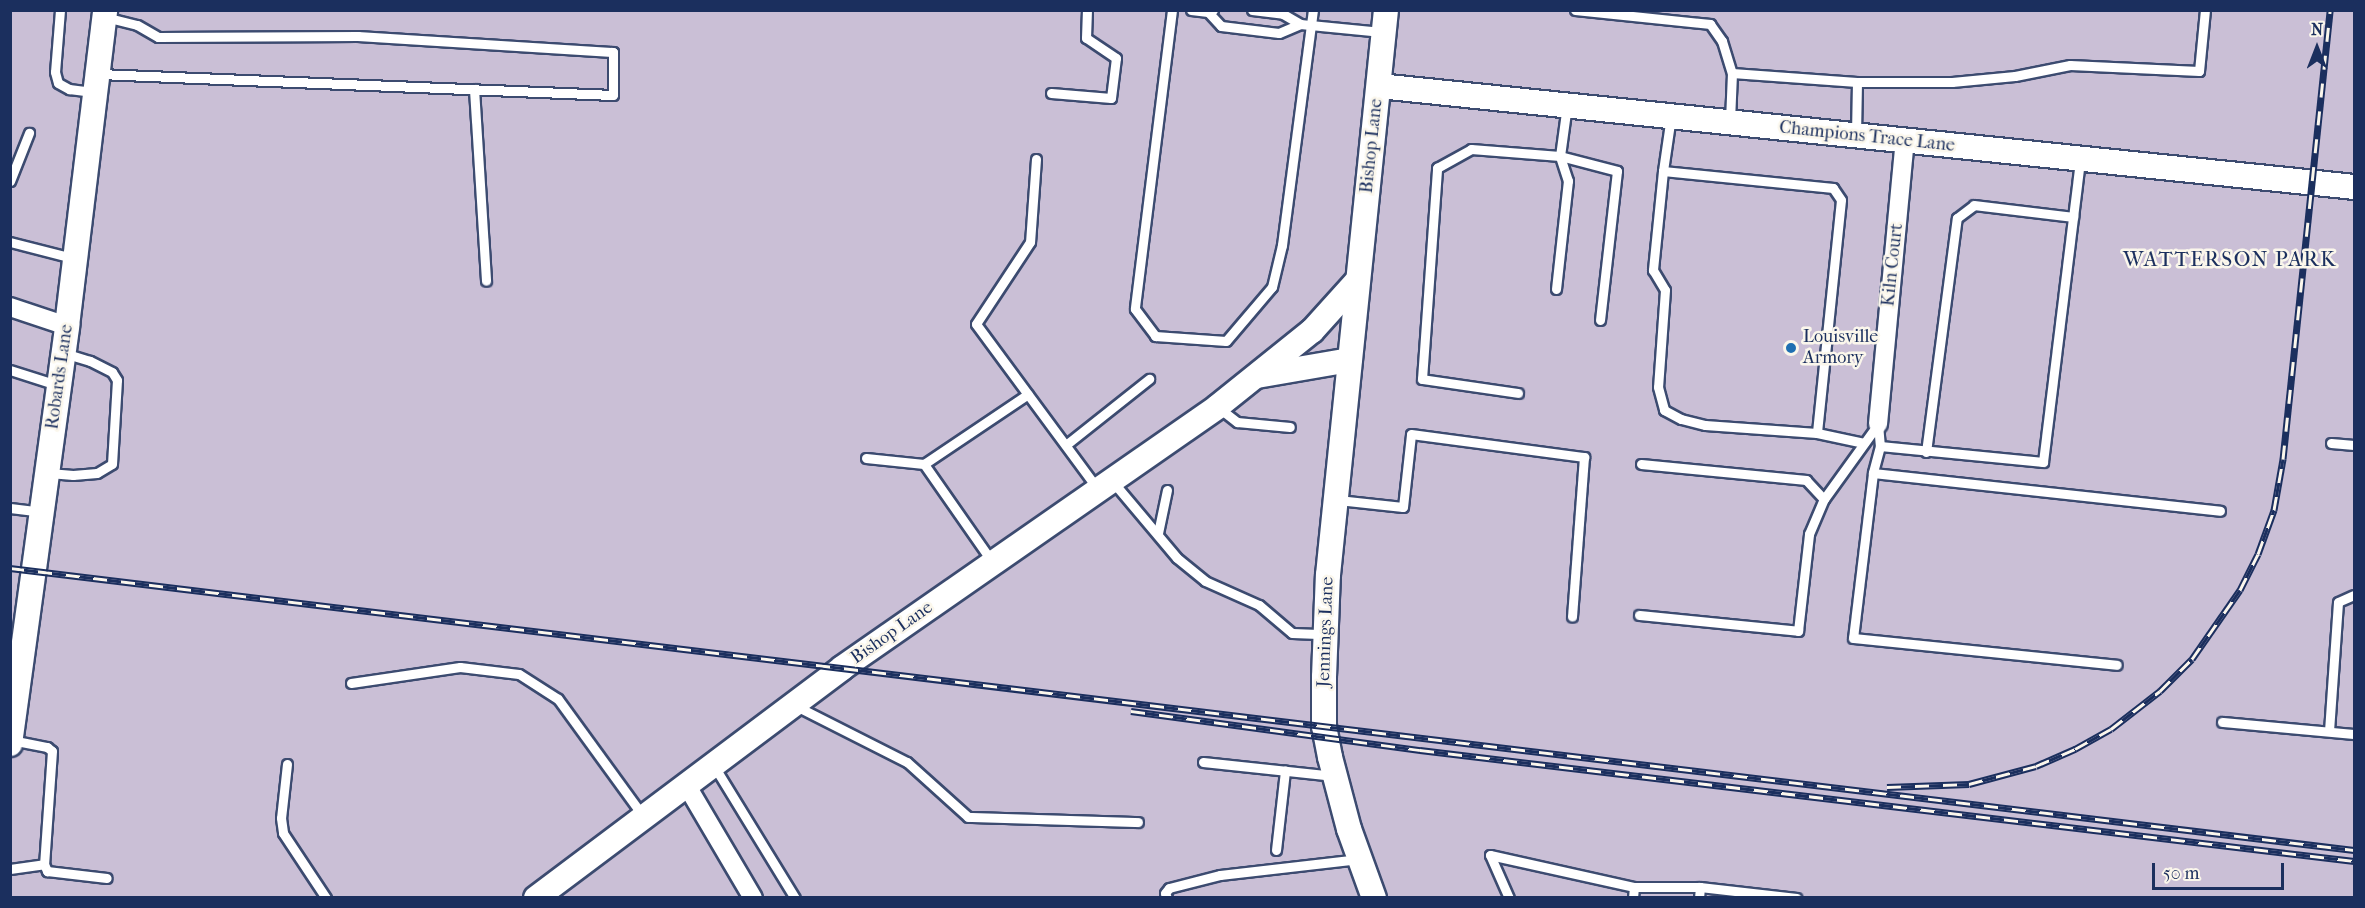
<!DOCTYPE html>
<style>
body{margin:0}
#map{position:relative;width:2365px;height:908px;overflow:hidden;background:#f5ead3;font-family:"IM FELL French Canon",serif}
div>[style]{position:absolute}
.industrial>*{inset:0;background:#cabfd6}
.roads{filter:drop-shadow(2px 0 #3c4b70) drop-shadow(-2px 0 #3c4b70) drop-shadow(0 2px #3c4b70) drop-shadow(0 -2px #3c4b70)}
.service>*{height:9px;margin:-4.5px;padding:0 4.5px;transform-origin:4.5px;border-radius:4.5px;background:#fff}
.minor>*{height:18px;margin:-9px;padding:0 9px;transform-origin:9px;border-radius:9px;background:#fff}
.tertiary>*{height:24px;margin:-12px;padding:0 12px;transform-origin:12px;border-radius:12px;background:#fff}
.rail>*{height:7px;margin-top:-3.5px;transform-origin:0;background:repeating-linear-gradient(90deg,#fbf7ec 0 14px,#1b2f5e 0 28px);box-sizing:border-box;border-block:2px solid #1b2f5e}
.dots>*{width:16px;height:16px;translate:-50% -50%;box-sizing:border-box;border:3px solid #fbf7ec;border-radius:50%}
span{translate:-50% -50%;white-space:nowrap;text-align:center;line-height:1.15;-webkit-text-stroke:5px #fbf7ec;paint-order:stroke}
.street-label{font-size:18px;color:#1b2f5e}
.poi-label{font-size:18px;color:#1b2f5e}
.left{translate:0 -50%;text-align:left}
.quarter-label{font-size:21px;color:#1b2f5e;letter-spacing:1.5px}
.frame{position:absolute;inset:0;border:12px solid #1b2f5e;pointer-events:none}
.north{position:absolute;left:2287px;top:18px;width:60px;height:60px;-webkit-text-stroke:4px #fbf7ec;paint-order:stroke;rotate:0deg;font-size:16px;font-weight:700;line-height:24px;text-align:center;color:#1b2f5e}
.north::after{content:'';display:block;margin:auto;width:21px;height:27px;background:#1b2f5e;clip-path:polygon(50% 0,100% 100%,50% 72%,0 100%)}
.scale{position:absolute;left:2152px;top:863px;width:132px;height:27px;box-sizing:border-box;border:3px solid #1b2f5e;border-top:0;padding-left:8px;font-size:18px;line-height:21px;white-space:nowrap;color:#1b2f5e;-webkit-text-stroke:4px #fbf7ec;paint-order:stroke}
</style>
<div id="map">
<div class="industrial">
<i style="clip-path:polygon(11px 11px,2354px 11px,2354px 897px,11px 897px)"></i>
</div>
<div class="roads">
<div class="service">
<i style="left:60px;top:10px;width:62px;rotate:94.6deg"></i>
<i style="left:55px;top:72px;width:11px;rotate:75deg"></i>
<i style="left:58px;top:83px;width:13px;rotate:29deg"></i>
<i style="left:69px;top:89px;width:26px;rotate:7deg"></i>
<i style="left:1172px;top:10px;width:301px;rotate:97.1deg"></i>
<i style="left:1135px;top:309px;width:34px;rotate:53deg"></i>
<i style="left:1155px;top:336px;width:71px;rotate:4deg"></i>
<i style="left:1226px;top:341px;width:71px;rotate:-49.6deg"></i>
<i style="left:1272px;top:287px;width:43px;rotate:-76.6deg"></i>
<i style="left:1282px;top:245px;width:237px;rotate:-82.5deg"></i>
<i style="left:1191px;top:10px;width:17px;rotate:7deg"></i>
<i style="left:1213px;top:10px;width:5px;rotate:158deg"></i>
<i style="left:1208px;top:12px;width:19px;rotate:47deg"></i>
<i style="left:1221px;top:26px;width:58px;rotate:6.9deg"></i>
<i style="left:1279px;top:33px;width:23px;rotate:-23deg"></i>
<i style="left:1252px;top:10px;width:31px;rotate:7deg"></i>
<i style="left:1283px;top:14px;width:20px;rotate:30deg"></i>
<i style="left:1300px;top:24px;width:82px;rotate:5.6deg"></i>
<i style="left:1575px;top:10px;width:136px;rotate:5.9deg"></i>
<i style="left:1710px;top:24px;width:21px;rotate:55deg"></i>
<i style="left:1722px;top:41px;width:34px;rotate:73deg"></i>
<i style="left:1732px;top:73px;width:48px;rotate:92.4deg"></i>
<i style="left:1732px;top:73px;width:125px;rotate:4.1deg"></i>
<i style="left:1857px;top:82px;width:53px;rotate:91.1deg"></i>
<i style="left:99px;top:74px;width:514px;rotate:2.34deg"></i>
<i style="left:613px;top:95px;width:43px;rotate:-90deg"></i>
<i style="left:613px;top:52px;width:256px;rotate:-176.4deg"></i>
<i style="left:358px;top:36px;width:200px;rotate:179.7deg"></i>
<i style="left:158px;top:37px;width:24px;rotate:-150deg"></i>
<i style="left:137px;top:25px;width:32px;rotate:-166deg"></i>
<i style="left:1857px;top:82px;width:95px"></i>
<i style="left:1952px;top:82px;width:63px;rotate:-5.4deg"></i>
<i style="left:2015px;top:76px;width:56px;rotate:-11.3deg"></i>
<i style="left:2070px;top:65px;width:129px;rotate:2.7deg"></i>
<i style="left:2199px;top:71px;width:61px;rotate:-84.4deg"></i>
<i style="left:474px;top:89px;width:192px;rotate:86.4deg"></i>
<i style="left:1051px;top:93px;width:60px;rotate:4.8deg"></i>
<i style="left:1111px;top:98px;width:40px;rotate:-82.9deg"></i>
<i style="left:1116px;top:58px;width:36px;rotate:-146deg"></i>
<i style="left:1086px;top:38px;width:28px;rotate:-88deg"></i>
<i style="left:1671px;top:116px;width:56px;rotate:98.3deg"></i>
<i style="left:1663px;top:171px;width:171px;rotate:5.7deg"></i>
<i style="left:1833px;top:188px;width:14px;rotate:56deg"></i>
<i style="left:1841px;top:200px;width:234px;rotate:95.9deg"></i>
<i style="left:1817px;top:433px;width:48px;rotate:12deg"></i>
<i style="left:1560px;top:156px;width:59px;rotate:14.7deg"></i>
<i style="left:1617px;top:171px;width:150px;rotate:96.5deg"></i>
<i style="left:1036px;top:159px;width:83px;rotate:94.1deg"></i>
<i style="left:1030px;top:242px;width:98px;rotate:123.4deg"></i>
<i style="left:976px;top:324px;width:204px;rotate:53.6deg"></i>
<i style="left:1663px;top:171px;width:100px;rotate:95.8deg"></i>
<i style="left:1653px;top:270px;width:23px;rotate:59deg"></i>
<i style="left:1665px;top:290px;width:97px;rotate:94.1deg"></i>
<i style="left:1658px;top:387px;width:24px;rotate:75deg"></i>
<i style="left:1664px;top:410px;width:19px;rotate:28deg"></i>
<i style="left:1681px;top:419px;width:25px;rotate:14deg"></i>
<i style="left:1705px;top:425px;width:112px;rotate:4.1deg"></i>
<i style="left:10px;top:181px;width:52px;rotate:-68.4deg"></i>
<i style="left:10px;top:242px;width:65px;rotate:14.3deg"></i>
<i style="left:1556px;top:289px;width:109px;rotate:-83.7deg"></i>
<i style="left:1568px;top:181px;width:26px;rotate:-108deg"></i>
<i style="left:10px;top:370px;width:49px;rotate:17.7deg"></i>
<i style="left:1518px;top:393px;width:97px;rotate:-171.7deg"></i>
<i style="left:1422px;top:379px;width:212px;rotate:-85.9deg"></i>
<i style="left:1437px;top:168px;width:39px;rotate:-29deg"></i>
<i style="left:1471px;top:149px;width:89px;rotate:4.5deg"></i>
<i style="left:1560px;top:156px;width:51px;rotate:-82.2deg"></i>
<i style="left:1219px;top:408px;width:23px;rotate:38deg"></i>
<i style="left:1237px;top:422px;width:53px;rotate:5.4deg"></i>
<i style="left:1878px;top:424px;width:22px;rotate:85deg"></i>
<i style="left:1880px;top:446px;width:28px;rotate:105deg"></i>
<i style="left:1873px;top:473px;width:349px;rotate:6.2deg"></i>
<i style="left:2331px;top:443px;width:23px;rotate:5deg"></i>
<i style="left:1067px;top:444px;width:105px;rotate:-38.4deg"></i>
<i style="left:1880px;top:446px;width:164px;rotate:5.6deg"></i>
<i style="left:2043px;top:462px;width:304px;rotate:-83deg"></i>
<i style="left:1926px;top:452px;width:236px;rotate:-82.5deg"></i>
<i style="left:1957px;top:218px;width:21px;rotate:-37deg"></i>
<i style="left:1974px;top:205px;width:100px;rotate:6.9deg"></i>
<i style="left:866px;top:458px;width:58px;rotate:5.9deg"></i>
<i style="left:1641px;top:464px;width:166px;rotate:5.5deg"></i>
<i style="left:1806px;top:480px;width:26px;rotate:47deg"></i>
<i style="left:49px;top:473px;width:24px;rotate:5deg"></i>
<i style="left:73px;top:475px;width:24px;rotate:-5deg"></i>
<i style="left:97px;top:473px;width:17px;rotate:-31deg"></i>
<i style="left:112px;top:464px;width:84px;rotate:-86.6deg"></i>
<i style="left:117px;top:380px;width:9px;rotate:-122deg"></i>
<i style="left:112px;top:372px;width:25px;rotate:-153deg"></i>
<i style="left:90px;top:361px;width:27px;rotate:-163deg"></i>
<i style="left:1873px;top:473px;width:166px;rotate:96.9deg"></i>
<i style="left:1853px;top:638px;width:265px;rotate:5.8deg"></i>
<i style="left:1113px;top:482px;width:99px;rotate:49.9deg"></i>
<i style="left:1177px;top:558px;width:36px;rotate:39deg"></i>
<i style="left:1205px;top:581px;width:59px;rotate:24deg"></i>
<i style="left:1259px;top:605px;width:43px;rotate:40.3deg"></i>
<i style="left:1292px;top:633px;width:33px;rotate:2deg"></i>
<i style="left:1338px;top:500px;width:65px;rotate:6.1deg"></i>
<i style="left:1403px;top:507px;width:73px;rotate:-83.7deg"></i>
<i style="left:1411px;top:434px;width:175px;rotate:7.6deg"></i>
<i style="left:1584px;top:457px;width:160px;rotate:94.3deg"></i>
<i style="left:10px;top:508px;width:31px;rotate:7deg"></i>
<i style="left:1158px;top:533px;width:44px;rotate:-78.2deg"></i>
<i style="left:993px;top:563px;width:121px;rotate:-124.9deg"></i>
<i style="left:924px;top:464px;width:125px;rotate:-33.9deg"></i>
<i style="left:1639px;top:615px;width:160px;rotate:5.7deg"></i>
<i style="left:1798px;top:631px;width:98px;rotate:-83.5deg"></i>
<i style="left:1809px;top:534px;width:38px;rotate:-67deg"></i>
<i style="left:1824px;top:499px;width:92px;rotate:-54.2deg"></i>
<i style="left:351px;top:683px;width:110px;rotate:-8.4deg"></i>
<i style="left:460px;top:667px;width:59px;rotate:6.8deg"></i>
<i style="left:519px;top:674px;width:46px;rotate:32.7deg"></i>
<i style="left:558px;top:699px;width:145px;rotate:54deg"></i>
<i style="left:796px;top:706px;width:124px;rotate:26.8deg"></i>
<i style="left:907px;top:762px;width:82px;rotate:42deg"></i>
<i style="left:968px;top:817px;width:170px;rotate:1.7deg"></i>
<i style="left:2222px;top:722px;width:133px;rotate:5.2deg"></i>
<i style="left:2329px;top:731px;width:129px;rotate:-86deg"></i>
<i style="left:2338px;top:602px;width:17px;rotate:-24deg"></i>
<i style="left:11px;top:740px;width:37px;rotate:11deg"></i>
<i style="left:47px;top:747px;width:6px;rotate:39deg"></i>
<i style="left:52px;top:751px;width:113px;rotate:94deg"></i>
<i style="left:44px;top:864px;width:8px;rotate:67deg"></i>
<i style="left:47px;top:871px;width:60px;rotate:6.7deg"></i>
<i style="left:1203px;top:762px;width:132px;rotate:6.1deg"></i>
<i style="left:287px;top:764px;width:54px;rotate:96.3deg"></i>
<i style="left:281px;top:818px;width:15px;rotate:82deg"></i>
<i style="left:283px;top:833px;width:78px;rotate:56.5deg"></i>
<i style="left:714px;top:766px;width:155px;rotate:58.5deg"></i>
<i style="left:1276px;top:850px;width:80px;rotate:-83.5deg"></i>
<i style="left:10px;top:869px;width:34px;rotate:-8deg"></i>
<i style="left:1700px;top:887px;width:97px;rotate:6.5deg"></i>
<i style="left:1167px;top:898px;width:5px;rotate:-112deg"></i>
<i style="left:1165px;top:893px;width:6px;rotate:-51deg"></i>
<i style="left:1169px;top:888px;width:53px;rotate:-14.3deg"></i>
<i style="left:1220px;top:875px;width:140px;rotate:-6.6deg"></i>
<i style="left:1509px;top:898px;width:47px;rotate:-113.8deg"></i>
<i style="left:1490px;top:855px;width:148px;rotate:12.5deg"></i>
<i style="left:1633px;top:898px;width:11px;rotate:-85deg"></i>
<i style="left:1634px;top:887px;width:66px"></i>
<i style="left:1700px;top:887px;width:11px;rotate:95deg"></i>
</div>
<div class="minor">
<i style="left:10px;top:307px;width:60px;rotate:18.4deg"></i>
<i style="left:1878px;top:424px;width:284px;rotate:-84.6deg"></i>
<i style="left:687px;top:786px;width:130px;rotate:59.5deg"></i>
</div>
<div class="tertiary">
<i style="left:1379px;top:86px;width:980px;rotate:5.91deg"></i>
<i style="left:1257px;top:376px;width:94px;rotate:-9.8deg"></i>
<i style="left:10px;top:744px;width:422px;rotate:-82.2deg"></i>
<i style="left:67px;top:326px;width:318px;rotate:-83.1deg"></i>
<i style="left:536px;top:898px;width:383px;rotate:-36.9deg"></i>
<i style="left:842px;top:668px;width:457px;rotate:-34.8deg"></i>
<i style="left:1217px;top:407px;width:122px;rotate:-38.7deg"></i>
<i style="left:1312px;top:331px;width:67px;rotate:-48deg"></i>
<i style="left:1374px;top:898px;width:73px;rotate:-109.9deg"></i>
<i style="left:1349px;top:829px;width:74px;rotate:-104.8deg"></i>
<i style="left:1330px;top:757px;width:32px;rotate:-101deg"></i>
<i style="left:1324px;top:726px;width:49px;rotate:-90deg"></i>
<i style="left:1324px;top:677px;width:102px;rotate:-87.8deg"></i>
<i style="left:1328px;top:575px;width:568px;rotate:-84.14deg"></i>
</div>
</div>
<div class="rail">
<i style="left:10px;top:568px;width:2361px;rotate:6.86deg"></i>
<i style="left:1131px;top:711px;width:292px;rotate:7.7deg"></i>
<i style="left:1420px;top:750px;width:941px;rotate:6.78deg"></i>
<i style="left:1887px;top:787px;width:82px;rotate:-2.1deg"></i>
<i style="left:1969px;top:784px;width:69px;rotate:-15deg"></i>
<i style="left:2036px;top:766px;width:43px;rotate:-23.6deg"></i>
<i style="left:2075px;top:749px;width:41px;rotate:-29.1deg"></i>
<i style="left:2111px;top:729px;width:62px;rotate:-37.8deg"></i>
<i style="left:2160px;top:691px;width:45px;rotate:-45deg"></i>
<i style="left:2192px;top:659px;width:84px;rotate:-55.2deg"></i>
<i style="left:2240px;top:590px;width:40px;rotate:-63.4deg"></i>
<i style="left:2258px;top:554px;width:47px;rotate:-70deg"></i>
<i style="left:2274px;top:510px;width:52px;rotate:-80deg"></i>
<i style="left:2283px;top:459px;width:451px;rotate:-84deg"></i>
</div>
<div class="dots">
<i style="left:1791px;top:348px;background:#1f6fb2"></i>
</div>
<div class="street-label">
<span style="left:1867px;top:137px;rotate:6deg">Champions Trace Lane</span>
<span style="left:1372px;top:146px;rotate:-84deg">Bishop Lane</span>
<span style="left:1893px;top:265px;rotate:-84deg">Kiln Court</span>
<span style="left:60px;top:377px;rotate:-82deg">Robards Lane</span>
<span style="left:1326px;top:632px;rotate:-88deg">Jennings Lane</span>
<span style="left:892px;top:633px;rotate:-35deg">Bishop Lane</span>
</div>
<div class="poi-label">
<span class="left" style="left:1803px;top:348px">Louisville<br>Armory</span>
</div>
<div class="quarter-label">
<span style="left:2230px;top:259px">WATTERSON PARK</span>
</div>
<div class="frame"></div>
<div class="north">N</div>
<div class="scale">50 m</div>
</div>
